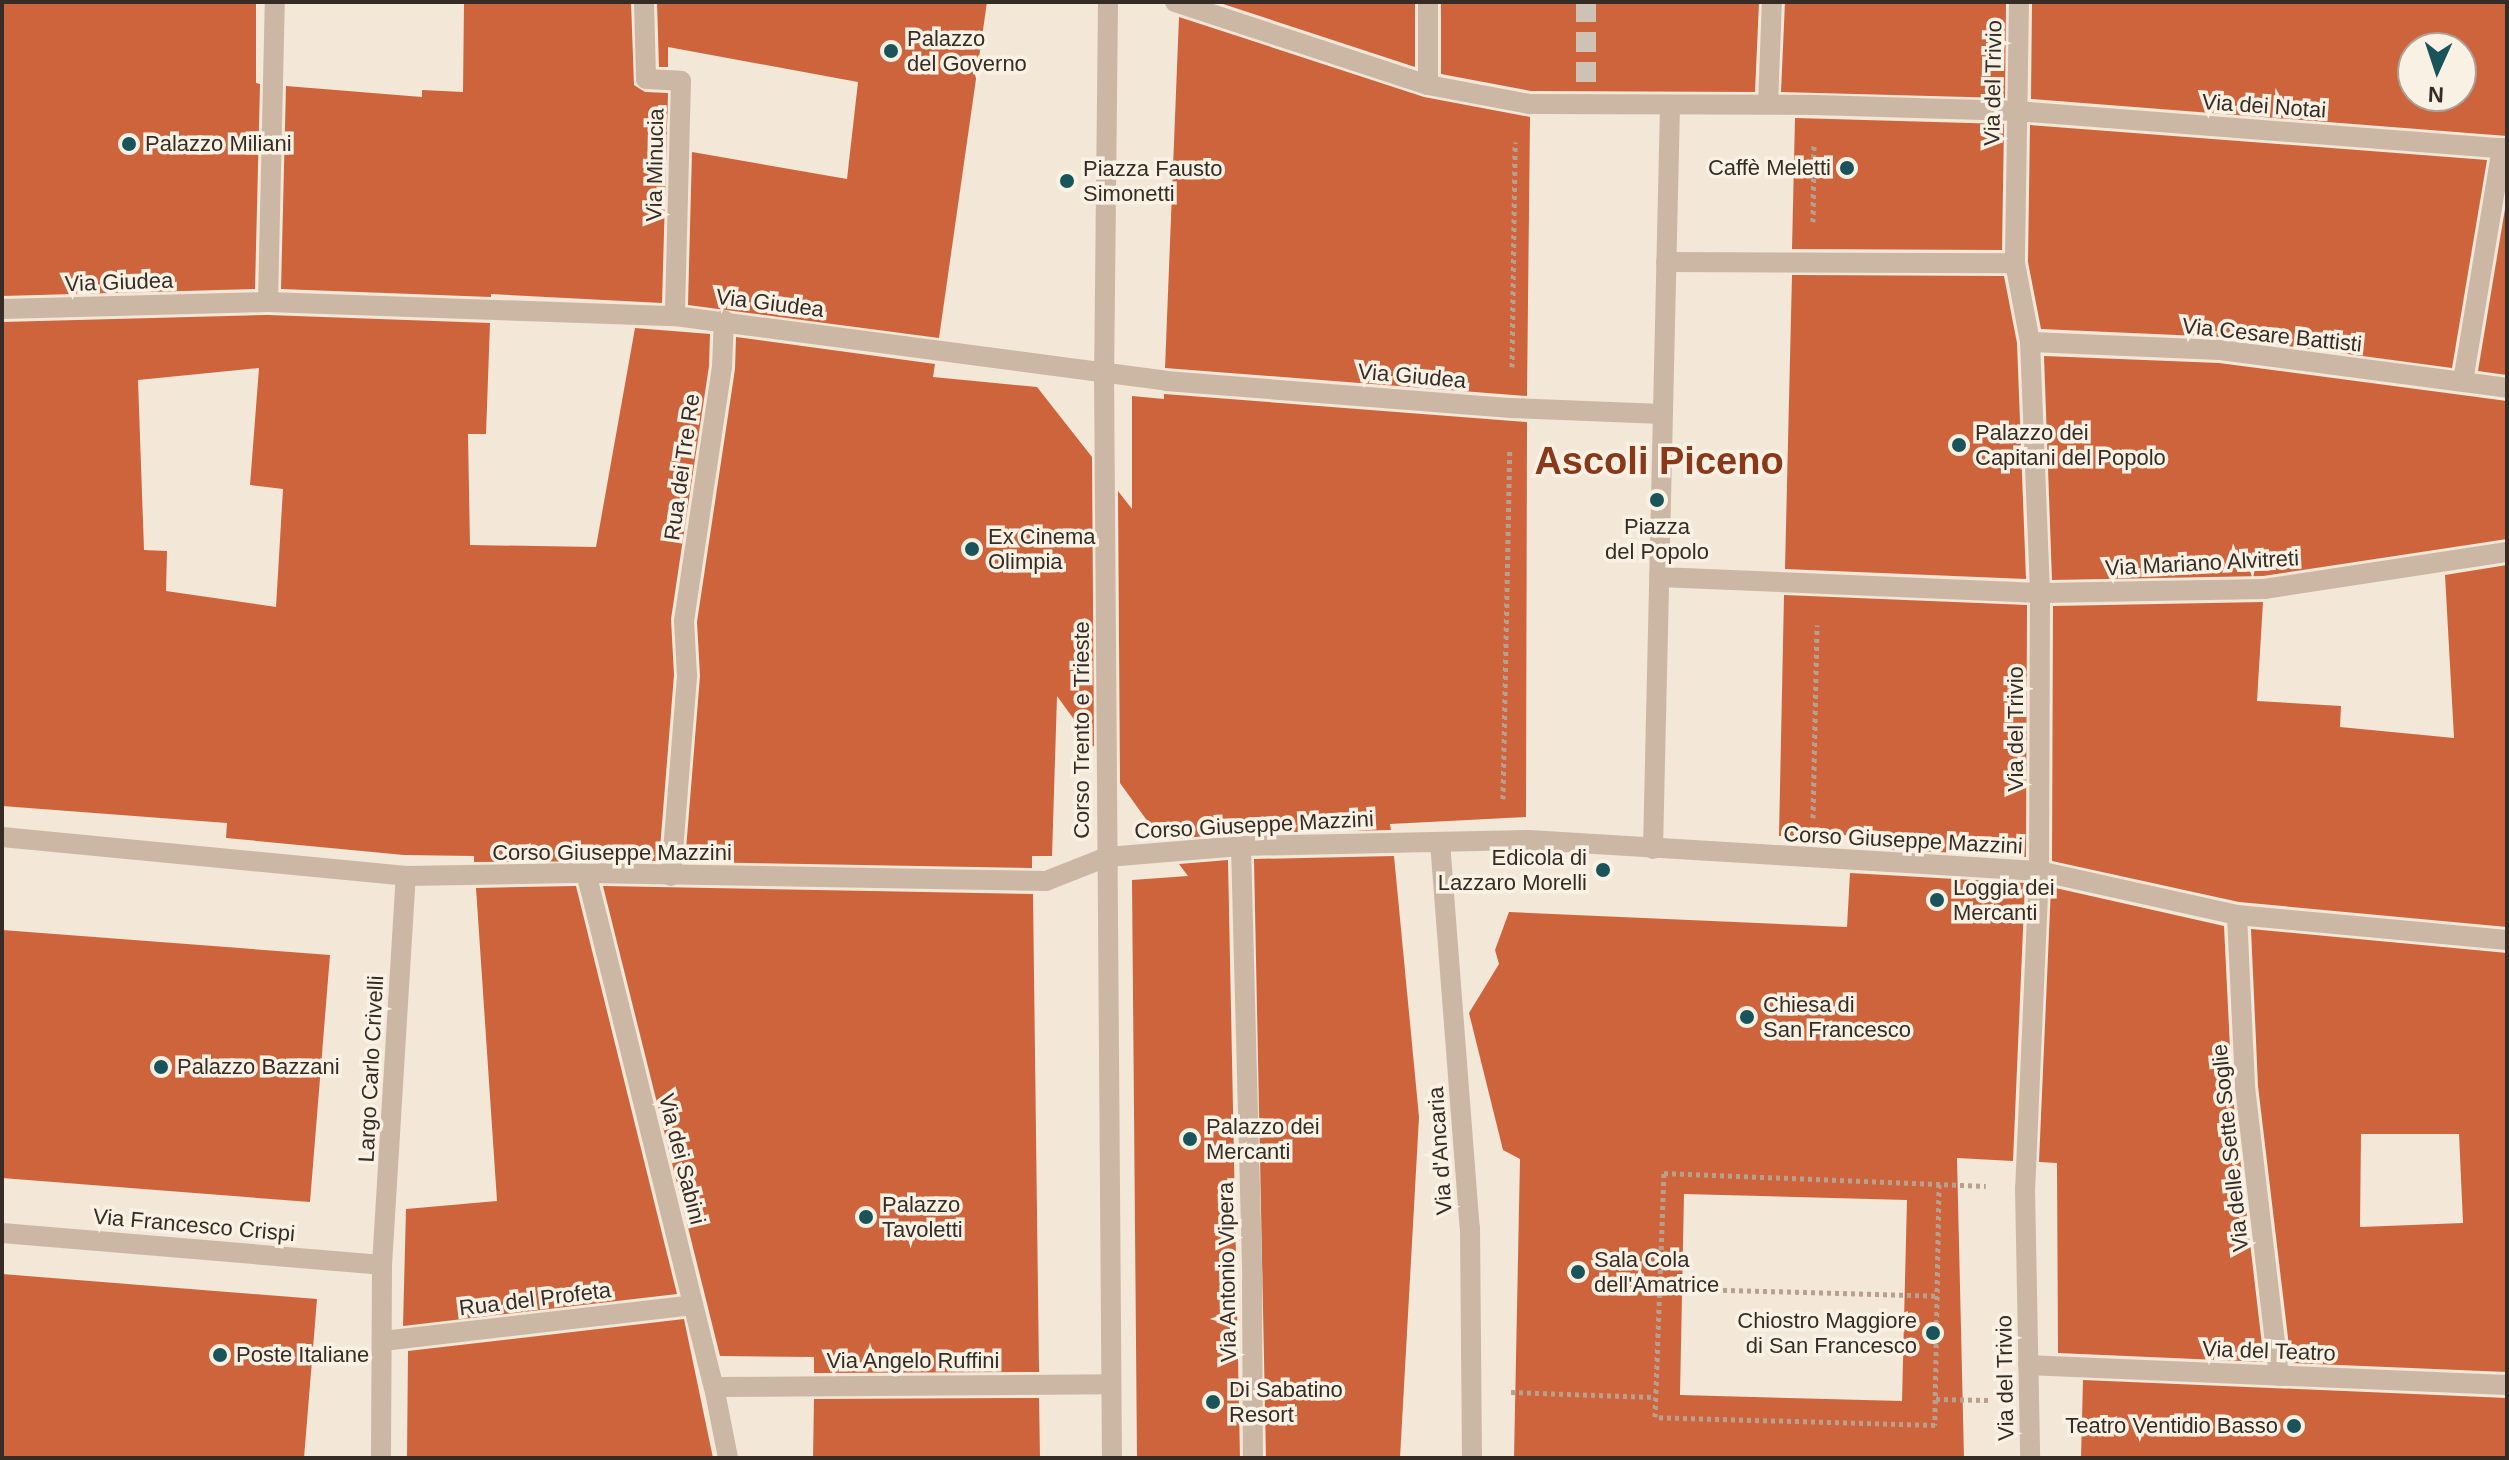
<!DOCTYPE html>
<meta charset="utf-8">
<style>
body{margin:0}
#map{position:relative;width:2509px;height:1460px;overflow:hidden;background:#f3e7d8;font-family:Arial,sans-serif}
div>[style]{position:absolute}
.building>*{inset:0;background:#ce643c}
.pedestrian-tunnel>*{height:20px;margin-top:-10px;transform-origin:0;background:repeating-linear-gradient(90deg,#cdc2b4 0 20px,transparent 0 30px)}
.path>*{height:5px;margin-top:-2.5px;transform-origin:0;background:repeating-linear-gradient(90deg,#b7a18e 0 4px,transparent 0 8px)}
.pedestrian>*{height:20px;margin:-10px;padding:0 10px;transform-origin:10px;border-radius:10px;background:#cbb7a4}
.minor>*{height:20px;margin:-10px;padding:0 10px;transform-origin:10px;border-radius:10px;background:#cbb7a4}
.dots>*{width:22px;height:22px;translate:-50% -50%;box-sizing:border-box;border:4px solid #faf1e5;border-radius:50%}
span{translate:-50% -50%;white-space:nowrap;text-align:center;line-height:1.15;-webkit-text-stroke:7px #faf1e5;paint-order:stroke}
.poi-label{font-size:22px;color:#362c26}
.left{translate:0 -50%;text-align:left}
.right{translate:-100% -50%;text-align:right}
.street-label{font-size:22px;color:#362c26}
.town-label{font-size:38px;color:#8a381a;font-weight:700}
.frame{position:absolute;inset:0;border:4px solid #362c26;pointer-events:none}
.north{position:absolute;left:2397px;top:32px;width:80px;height:80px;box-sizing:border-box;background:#faf1e5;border:2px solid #aca299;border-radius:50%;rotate:183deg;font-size:22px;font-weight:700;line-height:32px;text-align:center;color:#362c26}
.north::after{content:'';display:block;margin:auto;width:28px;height:36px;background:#19545a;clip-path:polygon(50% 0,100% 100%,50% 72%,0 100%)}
</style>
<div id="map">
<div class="building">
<i style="clip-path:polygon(2px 2px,256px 2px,256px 83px,260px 84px,255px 289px,2px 296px)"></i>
<i style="clip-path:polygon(464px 2px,631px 2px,634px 85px,645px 92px,668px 93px,662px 303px,491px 294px,491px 297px,281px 289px,286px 86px,422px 97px,422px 90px,463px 92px)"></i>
<i style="clip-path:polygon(657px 2px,987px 2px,939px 338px,688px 305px,692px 152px,847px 179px,858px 82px,668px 47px,668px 67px,659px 67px)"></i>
<i style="clip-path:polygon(1217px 2px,1415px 2px,1415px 67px)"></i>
<i style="clip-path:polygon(1441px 2px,1759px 2px,1755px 92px,1531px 91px,1441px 74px)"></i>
<i style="clip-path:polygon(1785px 2px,2006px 2px,2005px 98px,1781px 92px)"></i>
<i style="clip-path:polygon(evenodd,2032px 2px,2507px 2px,2507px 136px,2031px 99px,2032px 2px,2413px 48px,2461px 48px,2461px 96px,2413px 96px,2413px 48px)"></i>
<i style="clip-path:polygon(1179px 17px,1424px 97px,1530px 117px,1527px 396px,1165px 368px)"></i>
<i style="clip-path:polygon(1795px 118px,2004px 124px,2002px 250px,1792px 249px)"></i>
<i style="clip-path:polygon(2030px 125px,2487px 160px,2452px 368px,2222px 337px,2041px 329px,2028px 262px)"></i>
<i style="clip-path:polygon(2507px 197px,2507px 375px,2478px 371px)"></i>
<i style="clip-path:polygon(1792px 275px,2004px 276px,2017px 343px,2026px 579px,1785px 569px)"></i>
<i style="clip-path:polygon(evenodd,268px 315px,490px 323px,486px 434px,468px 434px,470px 545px,596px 547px,635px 328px,710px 334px,709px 366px,671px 619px,674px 675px,659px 861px,474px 862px,474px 856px,404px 855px,226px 838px,227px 823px,2px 806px,2px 322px,268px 315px,259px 368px,250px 485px,283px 489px,276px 607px,166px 591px,167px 551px,144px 550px,138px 380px,259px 368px)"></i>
<i style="clip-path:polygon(736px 337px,935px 364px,933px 377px,1037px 387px,1092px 457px,1094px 747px,1057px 696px,1052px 856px,1032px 856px,1032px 868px,685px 862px,700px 676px,697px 622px,735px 369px)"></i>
<i style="clip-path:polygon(2044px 356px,2219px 363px,2507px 401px,2507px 539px,2263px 576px,2052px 580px)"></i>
<i style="clip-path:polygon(1164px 394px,1527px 422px,1526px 817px,1390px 824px,1391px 830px,1241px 833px,1161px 840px,1120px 783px,1118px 491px,1132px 509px,1132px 396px,1164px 399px)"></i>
<i style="clip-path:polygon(2507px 565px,2507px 927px,2239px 902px,2052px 861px,2053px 606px,2263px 602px,2257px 701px,2341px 706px,2340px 727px,2454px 738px,2445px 575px)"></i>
<i style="clip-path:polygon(1784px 595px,2027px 605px,2026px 857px,1852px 847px,1852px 835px,1779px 836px)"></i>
<i style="clip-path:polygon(1394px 856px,1419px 1117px,1400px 1458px,1266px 1458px,1254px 859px)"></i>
<i style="clip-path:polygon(1228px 860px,1240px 1458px,1137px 1458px,1132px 880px,1188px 876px,1179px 864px)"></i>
<i style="clip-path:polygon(evenodd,1850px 873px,2025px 883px,2013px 1161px,1957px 1158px,1964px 1458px,1514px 1458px,1520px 1159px,1503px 1150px,1469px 1013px,1499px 964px,1495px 950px,1509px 912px,1847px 927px,1850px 873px,1684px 1194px,1907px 1200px,1902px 1401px,1680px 1395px,1684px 1194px)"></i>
<i style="clip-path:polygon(576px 886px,677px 1294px,403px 1326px,406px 1209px,497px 1201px,476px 888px)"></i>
<i style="clip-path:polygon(603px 886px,1033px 894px,1039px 1372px,814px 1373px,814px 1357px,720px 1356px)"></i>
<i style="clip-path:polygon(2051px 887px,2224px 926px,2232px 1089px,2264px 1362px,2058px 1353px,2057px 1163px,2039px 1162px)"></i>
<i style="clip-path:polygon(evenodd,2251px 929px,2507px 953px,2507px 1372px,2291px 1363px,2258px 1086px,2251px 929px,2361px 1134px,2459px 1134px,2463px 1223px,2360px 1227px,2361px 1134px)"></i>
<i style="clip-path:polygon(2px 930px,330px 955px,310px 1202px,2px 1178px)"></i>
<i style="clip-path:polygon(2px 1274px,317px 1299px,304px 1458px,2px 1458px)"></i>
<i style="clip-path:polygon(684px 1319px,713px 1458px,407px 1458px,408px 1351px)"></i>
<i style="clip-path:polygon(2083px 1380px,2507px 1398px,2507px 1458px,2081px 1458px)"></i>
<i style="clip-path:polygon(1039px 1398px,1040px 1458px,813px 1458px,814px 1399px)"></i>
</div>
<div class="pedestrian-tunnel">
<i style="left:1586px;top:2px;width:90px;rotate:90deg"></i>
</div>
<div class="path">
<i style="left:1813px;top:222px;width:78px;rotate:-89.3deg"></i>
<i style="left:1512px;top:367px;width:225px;rotate:-89.2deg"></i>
<i style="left:1503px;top:799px;width:350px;rotate:-88.9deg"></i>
<i style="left:1813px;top:818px;width:193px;rotate:-88.8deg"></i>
<i style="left:1939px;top:1184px;width:241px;rotate:91deg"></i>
<i style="left:1935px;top:1425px;width:280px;rotate:-178.4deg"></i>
<i style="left:1655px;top:1417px;width:244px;rotate:-87.9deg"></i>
<i style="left:1664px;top:1173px;width:322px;rotate:2.3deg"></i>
<i style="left:1659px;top:1288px;width:278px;rotate:1.6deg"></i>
<i style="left:1511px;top:1392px;width:143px;rotate:2deg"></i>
<i style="left:1936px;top:1399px;width:52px;rotate:1.1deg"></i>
</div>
<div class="pedestrian">
<i style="left:644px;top:2px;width:77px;rotate:88.5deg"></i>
<i style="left:646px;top:79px;width:35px;rotate:3deg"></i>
<i style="left:681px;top:81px;width:235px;rotate:91.5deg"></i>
<i style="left:1175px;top:2px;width:266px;rotate:18.2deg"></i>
<i style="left:1428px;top:85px;width:104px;rotate:10.6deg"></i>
<i style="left:1530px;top:104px;width:285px;rotate:0.2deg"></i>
<i style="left:1815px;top:105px;width:201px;rotate:1.7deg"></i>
<i style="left:2016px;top:111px;width:492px;rotate:4.4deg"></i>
<i style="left:1428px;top:2px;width:83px;rotate:90deg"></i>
<i style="left:2019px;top:2px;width:261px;rotate:90.9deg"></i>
<i style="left:2015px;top:263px;width:80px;rotate:79.2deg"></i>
<i style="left:2030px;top:342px;width:251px;rotate:87.7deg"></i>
<i style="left:2040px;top:593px;width:278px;rotate:90.2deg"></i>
<i style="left:2039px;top:871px;width:317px;rotate:92.5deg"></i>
<i style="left:2025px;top:1188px;width:270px;rotate:88.9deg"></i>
<i style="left:1768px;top:104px;width:102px;rotate:-87.8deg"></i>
<i style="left:1666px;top:262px;width:349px;rotate:0.2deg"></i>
<i style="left:268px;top:302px;width:300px;rotate:-88.7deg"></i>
<i style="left:2px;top:309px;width:266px;rotate:-1.5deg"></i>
<i style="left:268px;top:302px;width:407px;rotate:2deg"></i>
<i style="left:675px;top:316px;width:495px;rotate:7.5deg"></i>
<i style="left:1166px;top:381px;width:346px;rotate:4.5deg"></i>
<i style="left:1511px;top:408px;width:151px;rotate:2.3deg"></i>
<i style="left:2030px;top:342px;width:190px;rotate:2.4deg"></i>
<i style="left:2220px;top:350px;width:290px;rotate:7.5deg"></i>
<i style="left:2463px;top:381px;width:236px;rotate:-80.5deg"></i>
<i style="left:1659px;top:577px;width:381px;rotate:2.4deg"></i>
<i style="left:2040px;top:593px;width:224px;rotate:-1deg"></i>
<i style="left:2264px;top:589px;width:246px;rotate:-8.7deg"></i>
<i style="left:1440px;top:842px;width:387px;rotate:85.6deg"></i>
<i style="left:1470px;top:1228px;width:230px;rotate:89.5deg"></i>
<i style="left:1241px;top:846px;width:434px;rotate:88.5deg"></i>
<i style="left:1252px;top:1280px;width:178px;rotate:89.7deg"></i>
<i style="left:1653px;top:849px;width:744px;rotate:-88.69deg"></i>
<i style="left:1107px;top:857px;width:134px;rotate:-4.7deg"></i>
<i style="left:1241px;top:846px;width:288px;rotate:-1.2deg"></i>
<i style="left:1529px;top:840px;width:511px;rotate:3.48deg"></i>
<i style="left:2039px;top:871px;width:203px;rotate:12.5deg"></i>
<i style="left:2237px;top:915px;width:271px;rotate:5.3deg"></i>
<i style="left:586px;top:873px;width:49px;rotate:75.7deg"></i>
<i style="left:671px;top:876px;width:202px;rotate:-85.4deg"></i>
<i style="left:687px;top:675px;width:54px;rotate:-93.2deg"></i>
<i style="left:684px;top:621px;width:257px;rotate:-81.5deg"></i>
<i style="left:722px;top:367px;width:47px;rotate:-87.6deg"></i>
<i style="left:2237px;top:915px;width:172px;rotate:87.3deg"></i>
<i style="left:2245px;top:1087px;width:291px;rotate:83.3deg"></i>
<i style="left:383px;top:1341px;width:312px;rotate:-6.6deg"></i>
<i style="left:2028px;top:1365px;width:479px;rotate:2.4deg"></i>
</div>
<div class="minor">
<i style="left:1108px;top:2px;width:370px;rotate:90.6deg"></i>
<i style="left:1104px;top:372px;width:1086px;rotate:89.58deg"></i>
<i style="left:2px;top:837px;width:406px;rotate:5.5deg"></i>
<i style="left:406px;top:876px;width:180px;rotate:-1deg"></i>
<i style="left:586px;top:873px;width:460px;rotate:1deg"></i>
<i style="left:1046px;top:881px;width:66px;rotate:-21.5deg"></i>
<i style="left:598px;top:920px;width:481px;rotate:76.1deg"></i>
<i style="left:714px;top:1387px;width:72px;rotate:78.8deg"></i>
<i style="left:2px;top:1233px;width:381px;rotate:4.8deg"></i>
<i style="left:714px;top:1387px;width:397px;rotate:-0.4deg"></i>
<i style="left:381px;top:1458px;width:193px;rotate:-89.7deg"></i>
<i style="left:382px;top:1265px;width:390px;rotate:-86.5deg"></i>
</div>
<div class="dots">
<i style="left:891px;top:51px;background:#19545a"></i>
<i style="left:129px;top:144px;background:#19545a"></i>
<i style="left:1847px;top:168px;background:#19545a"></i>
<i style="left:1067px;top:181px;background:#19545a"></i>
<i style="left:1959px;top:445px;background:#19545a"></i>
<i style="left:1657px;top:500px;background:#19545a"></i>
<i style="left:972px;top:549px;background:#19545a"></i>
<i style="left:1603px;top:870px;background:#19545a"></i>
<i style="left:1937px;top:900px;background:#19545a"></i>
<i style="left:1747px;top:1017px;background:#19545a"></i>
<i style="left:161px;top:1067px;background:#19545a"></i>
<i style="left:1190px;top:1139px;background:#19545a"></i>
<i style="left:866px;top:1217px;background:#19545a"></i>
<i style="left:1578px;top:1272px;background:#19545a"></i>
<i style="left:1933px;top:1333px;background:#19545a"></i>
<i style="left:220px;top:1355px;background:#19545a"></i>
<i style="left:1213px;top:1402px;background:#19545a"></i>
<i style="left:2294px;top:1426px;background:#19545a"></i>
</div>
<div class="poi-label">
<span class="left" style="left:907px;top:51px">Palazzo<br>del Governo</span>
<span class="left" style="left:145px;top:144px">Palazzo Miliani</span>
<span class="left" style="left:1083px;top:181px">Piazza Fausto<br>Simonetti</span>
<span class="right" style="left:1831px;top:168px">Caffè Meletti</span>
<span class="left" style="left:1975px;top:445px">Palazzo dei<br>Capitani del Popolo</span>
<span style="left:1657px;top:539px">Piazza<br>del Popolo</span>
<span class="left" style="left:988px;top:549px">Ex Cinema<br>Olimpia</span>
<span class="right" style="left:1587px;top:870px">Edicola di<br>Lazzaro Morelli</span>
<span class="left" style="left:1953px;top:900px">Loggia dei<br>Mercanti</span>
<span class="left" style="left:1763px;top:1017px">Chiesa di<br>San Francesco</span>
<span class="left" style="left:177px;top:1067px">Palazzo Bazzani</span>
<span class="left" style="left:1206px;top:1139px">Palazzo dei<br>Mercanti</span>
<span class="left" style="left:882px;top:1217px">Palazzo<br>Tavoletti</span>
<span class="left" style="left:1594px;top:1272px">Sala Cola<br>dell'Amatrice</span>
<span class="right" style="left:1917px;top:1333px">Chiostro Maggiore<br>di San Francesco</span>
<span class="left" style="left:236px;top:1355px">Poste Italiane</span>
<span class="left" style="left:1229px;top:1402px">Di Sabatino<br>Resort</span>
<span class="right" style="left:2278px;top:1426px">Teatro Ventidio Basso</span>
</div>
<div class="street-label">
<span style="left:1993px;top:83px;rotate:-89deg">Via del Trivio</span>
<span style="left:2264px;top:106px;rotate:4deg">Via dei Notai</span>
<span style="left:655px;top:165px;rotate:-89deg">Via Minucia</span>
<span style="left:119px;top:282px;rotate:-2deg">Via Giudea</span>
<span style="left:770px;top:303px;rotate:7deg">Via Giudea</span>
<span style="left:2272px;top:335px;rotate:6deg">Via Cesare Battisti</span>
<span style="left:1412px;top:376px;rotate:5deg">Via Giudea</span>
<span style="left:682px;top:467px;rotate:-82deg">Rua dei Tre Re</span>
<span style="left:2202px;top:563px;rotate:-3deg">Via Mariano Alvitreti</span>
<span style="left:2016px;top:729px;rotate:-90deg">Via del Trivio</span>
<span style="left:1082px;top:730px;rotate:-90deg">Corso Trento e Trieste</span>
<span style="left:1254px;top:825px;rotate:-3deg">Corso Giuseppe Mazzini</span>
<span style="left:1903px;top:840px;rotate:3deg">Corso Giuseppe Mazzini</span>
<span style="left:612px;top:853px">Corso Giuseppe Mazzini</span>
<span style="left:371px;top:1069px;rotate:-87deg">Largo Carlo Crivelli</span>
<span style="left:2230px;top:1148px;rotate:-96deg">Via delle Sette Soglie</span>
<span style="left:1440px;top:1151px;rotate:-94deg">Via d'Ancaria</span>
<span style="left:682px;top:1159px;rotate:76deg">Via dei Sabini</span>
<span style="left:194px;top:1225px;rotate:5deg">Via Francesco Crispi</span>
<span style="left:1227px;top:1272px;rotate:-91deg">Via Antonio Vipera</span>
<span style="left:535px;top:1299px;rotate:-7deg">Rua del Profeta</span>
<span style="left:2269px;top:1351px;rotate:2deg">Via del Teatro</span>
<span style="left:913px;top:1361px">Via Angelo Ruffini</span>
<span style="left:2005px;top:1378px;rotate:-91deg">Via del Trivio</span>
</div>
<div class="town-label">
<span style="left:1659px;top:462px">Ascoli Piceno</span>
</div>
<div class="frame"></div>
<div class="north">N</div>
</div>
